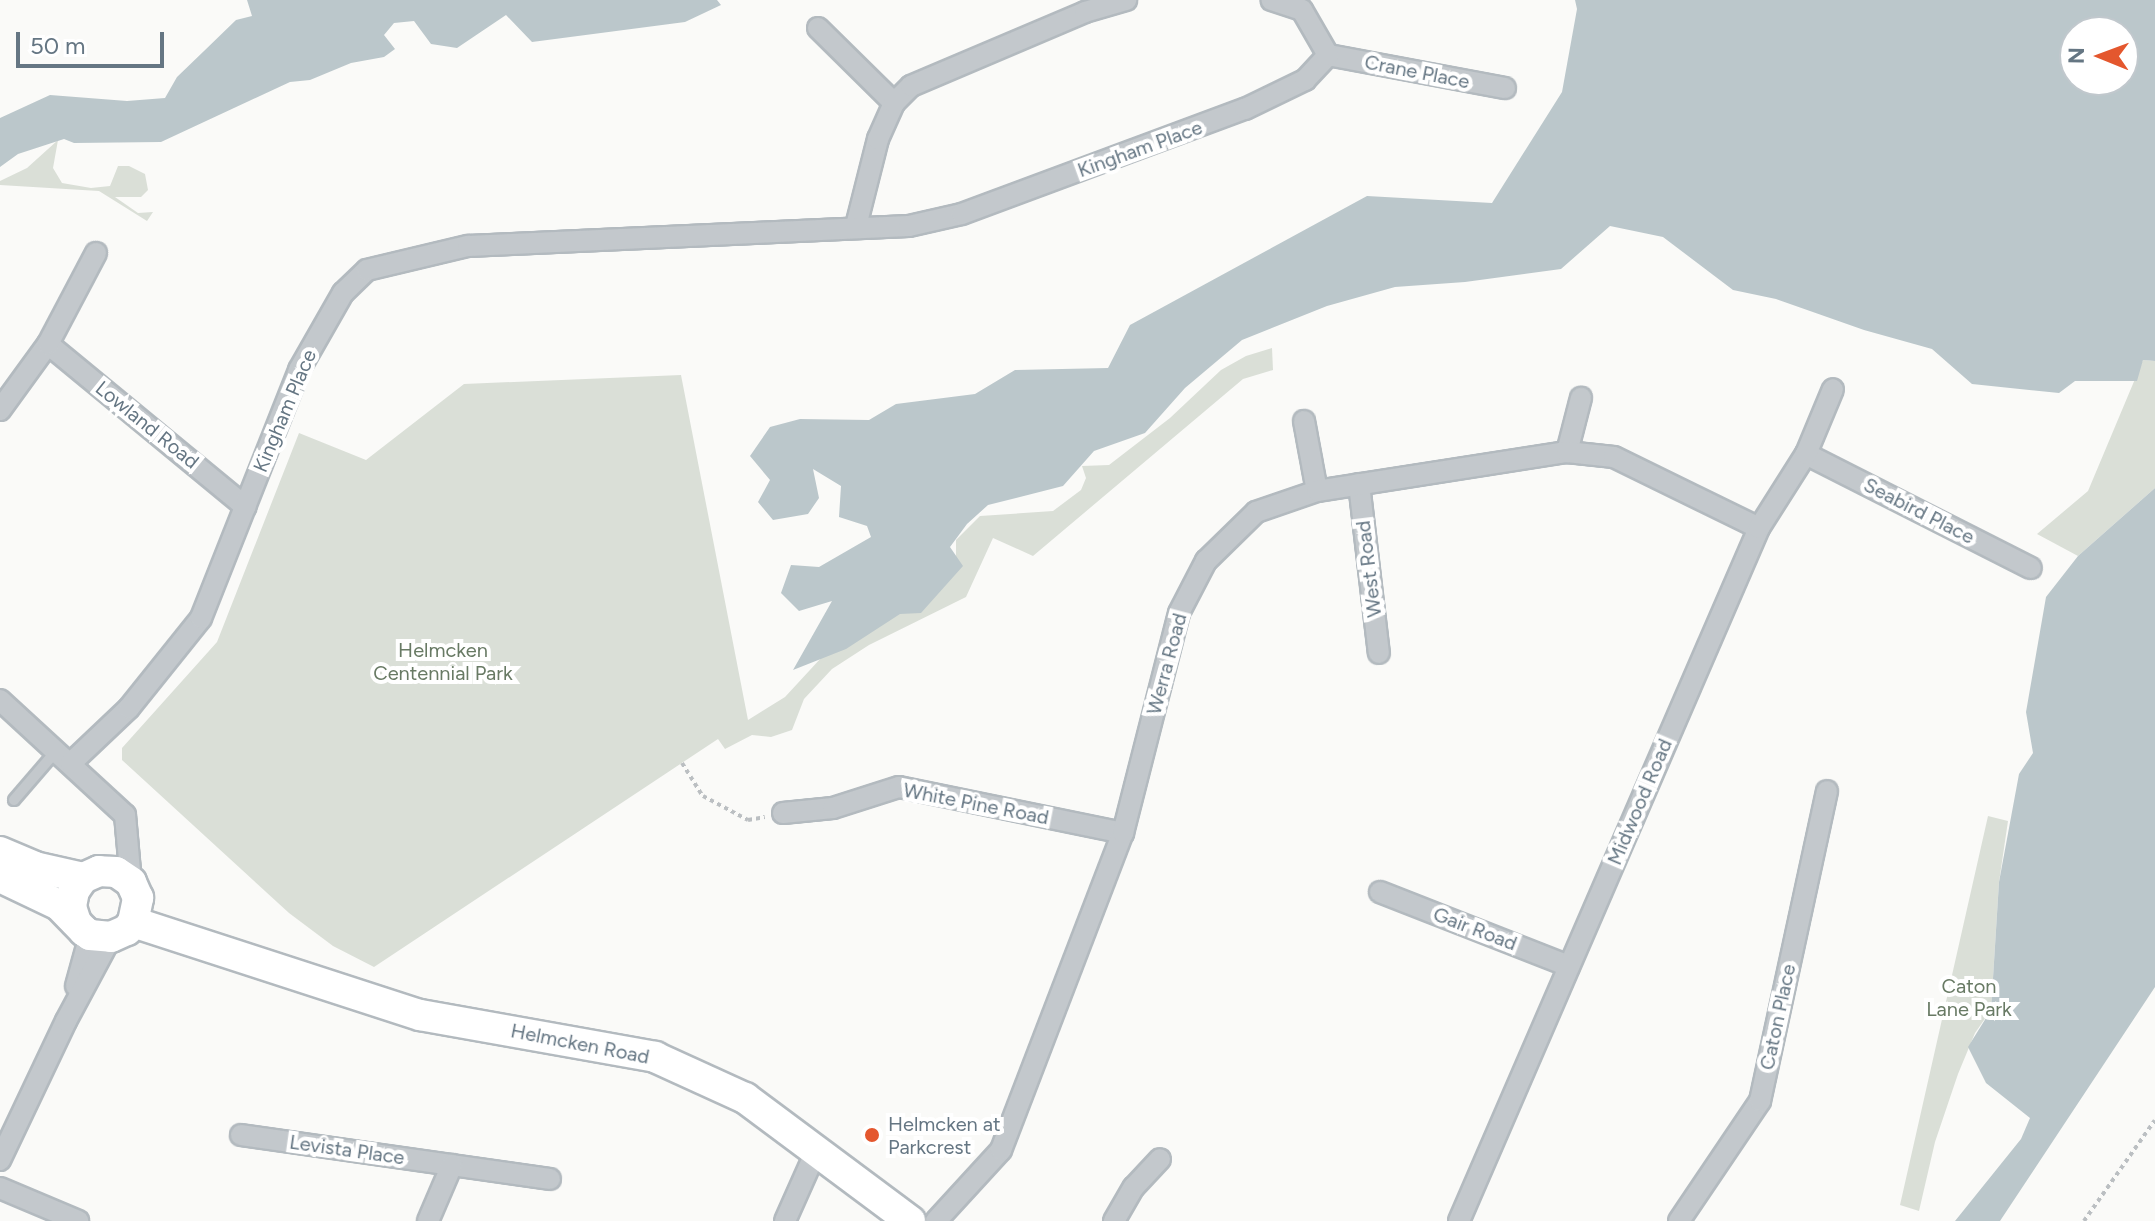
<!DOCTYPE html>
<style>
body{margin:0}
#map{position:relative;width:2155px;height:1221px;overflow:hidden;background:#fafaf8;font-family:Figtree,sans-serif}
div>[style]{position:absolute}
.green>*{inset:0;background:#dadfd7}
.water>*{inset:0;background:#bbc7cb}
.path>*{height:4px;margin-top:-2px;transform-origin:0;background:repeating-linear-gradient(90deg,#bbbfc2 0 4px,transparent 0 8px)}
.roads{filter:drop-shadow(2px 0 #b3babf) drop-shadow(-2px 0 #b3babf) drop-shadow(0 2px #b3babf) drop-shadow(0 -2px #b3babf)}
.lane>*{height:10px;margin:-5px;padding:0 5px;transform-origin:5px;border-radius:5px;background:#c3c8cc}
.street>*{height:20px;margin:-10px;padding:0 10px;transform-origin:10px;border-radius:10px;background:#c3c8cc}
.secondary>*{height:30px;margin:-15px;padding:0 15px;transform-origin:15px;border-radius:15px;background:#fff}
.dots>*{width:22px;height:22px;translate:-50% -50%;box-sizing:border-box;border:4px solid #fff;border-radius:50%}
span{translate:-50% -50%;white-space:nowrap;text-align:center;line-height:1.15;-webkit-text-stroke:8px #fff;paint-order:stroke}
.street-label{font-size:20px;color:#657683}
.park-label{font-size:20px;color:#687a64}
.poi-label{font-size:20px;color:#657683}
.left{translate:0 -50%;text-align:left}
.north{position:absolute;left:2059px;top:16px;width:80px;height:80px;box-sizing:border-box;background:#fff;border:2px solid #c1c8cd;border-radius:50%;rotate:271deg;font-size:22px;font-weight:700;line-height:32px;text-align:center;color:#657683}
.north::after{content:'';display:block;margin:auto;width:28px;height:36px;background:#e4572e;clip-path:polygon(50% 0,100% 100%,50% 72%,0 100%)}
.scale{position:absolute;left:16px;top:32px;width:148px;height:36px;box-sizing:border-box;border:4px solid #657683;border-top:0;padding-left:10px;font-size:24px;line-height:28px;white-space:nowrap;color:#657683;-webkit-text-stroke:6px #fff;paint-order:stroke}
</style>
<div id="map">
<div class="green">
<i style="clip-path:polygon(58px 140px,53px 168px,62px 183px,91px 188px,110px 186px,118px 166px,129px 166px,145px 174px,148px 190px,141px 197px,115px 197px,138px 213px,153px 212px,147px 221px,99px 191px,0 185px,0 181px,27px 168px)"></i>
<i style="clip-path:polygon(1272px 348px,1273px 370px,1243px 379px,1033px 556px,993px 538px,966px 597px,869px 645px,832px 669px,804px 699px,792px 730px,771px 737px,752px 735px,725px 749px,718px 739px,374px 967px,333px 946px,289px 913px,122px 760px,122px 748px,217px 642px,299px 433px,366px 460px,464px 384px,681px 375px,748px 720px,785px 697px,821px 658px,956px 558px,956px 540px,980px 516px,1053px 511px,1081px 490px,1086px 478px,1082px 466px,1109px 465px,1170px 418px,1221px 370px,1246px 356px)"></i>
<i style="clip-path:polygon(2143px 360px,2155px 361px,2155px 488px,2078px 556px,2037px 534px,2088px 491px)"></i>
<i style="clip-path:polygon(1988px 816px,2008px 821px,1999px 882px,1991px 1010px,1975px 1033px,1958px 1074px,1935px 1142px,1919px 1211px,1900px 1205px)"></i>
</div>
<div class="water">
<i style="clip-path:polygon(247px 0,717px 0,721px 5px,685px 22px,532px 42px,506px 15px,457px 48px,431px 44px,414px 21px,394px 23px,384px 35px,395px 49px,384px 57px,351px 63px,310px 80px,290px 82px,161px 142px,74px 143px,64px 139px,18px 154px,0 167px,0 118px,50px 95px,127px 101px,165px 98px,177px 77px,204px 51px,236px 20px,252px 16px)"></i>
<i style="clip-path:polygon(evenodd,1575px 0,2155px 0,2155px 361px,2143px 360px,2137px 381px,2075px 381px,2059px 393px,1972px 384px,1932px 349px,1864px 330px,1776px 299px,1733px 290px,1663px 237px,1610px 226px,1561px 269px,1465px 282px,1395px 287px,1327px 306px,1242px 340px,1185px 388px,1145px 433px,1094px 451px,1063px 486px,988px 505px,967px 524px,950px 547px,963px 566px,921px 613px,900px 614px,846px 649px,793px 670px,832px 601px,799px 611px,781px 593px,791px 565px,819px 567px,871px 537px,867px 526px,839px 517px,841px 486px,813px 469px,819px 498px,808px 514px,773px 520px,758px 502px,770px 480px,750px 456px,770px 427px,800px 419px,869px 420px,896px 404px,975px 394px,1015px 370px,1108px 368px,1130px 325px,1367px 196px,1492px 203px,1562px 92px,1577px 9px,1575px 0,2075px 32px,2123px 32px,2123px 80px,2075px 80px,2075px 32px)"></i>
<i style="clip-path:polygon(2155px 488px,2155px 987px,2000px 1221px,1955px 1221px,2021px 1139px,2030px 1118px,1986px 1083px,1968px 1047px,1991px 1010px,1999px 882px,2019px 774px,2033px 753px,2026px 712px,2046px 597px,2078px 556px)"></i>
</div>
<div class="path">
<i style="left:682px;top:763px;width:39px;rotate:58deg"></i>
<i style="left:703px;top:796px;width:51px;rotate:28.1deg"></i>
<i style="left:748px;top:820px;width:17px;rotate:-10deg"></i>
<i style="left:2084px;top:1221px;width:123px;rotate:-54.9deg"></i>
</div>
<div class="roads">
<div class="lane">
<i style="left:14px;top:800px;width:66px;rotate:-49.3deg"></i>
</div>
<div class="street">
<i style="left:818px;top:28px;width:107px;rotate:44.6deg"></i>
<i style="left:1328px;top:55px;width:180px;rotate:10.6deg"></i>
<i style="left:856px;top:226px;width:90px;rotate:-75.8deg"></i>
<i style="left:878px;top:139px;width:39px;rotate:-66deg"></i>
<i style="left:894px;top:103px;width:24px;rotate:-45deg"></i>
<i style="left:911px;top:86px;width:189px;rotate:-23deg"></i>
<i style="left:1085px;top:12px;width:43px;rotate:-16.3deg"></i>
<i style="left:48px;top:344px;width:256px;rotate:39.5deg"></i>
<i style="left:0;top:410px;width:82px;rotate:-54deg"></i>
<i style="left:48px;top:344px;width:103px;rotate:-62.2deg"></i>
<i style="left:1304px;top:421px;width:71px;rotate:79.5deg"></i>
<i style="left:1567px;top:452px;width:56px;rotate:-75.5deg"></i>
<i style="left:1806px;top:454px;width:252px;rotate:26.9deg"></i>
<i style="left:1359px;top:484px;width:170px;rotate:83.3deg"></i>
<i style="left:0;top:700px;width:170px;rotate:42.6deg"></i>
<i style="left:125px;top:815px;width:67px;rotate:84.9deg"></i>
<i style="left:71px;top:763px;width:80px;rotate:-43.5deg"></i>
<i style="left:129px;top:708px;width:115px;rotate:-51.3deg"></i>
<i style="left:201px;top:618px;width:267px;rotate:-68.4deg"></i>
<i style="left:299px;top:370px;width:89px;rotate:-60.3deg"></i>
<i style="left:343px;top:293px;width:33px;rotate:-44deg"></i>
<i style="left:367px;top:270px;width:104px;rotate:-13.4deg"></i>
<i style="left:468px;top:246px;width:441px;rotate:-2.6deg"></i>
<i style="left:909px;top:226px;width:54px;rotate:-12.8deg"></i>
<i style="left:962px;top:214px;width:302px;rotate:-20.4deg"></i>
<i style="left:1245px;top:109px;width:67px;rotate:-25.8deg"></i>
<i style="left:1305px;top:80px;width:34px;rotate:-47deg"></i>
<i style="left:1328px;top:55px;width:52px;rotate:-120deg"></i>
<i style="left:1302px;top:10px;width:32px;rotate:-162deg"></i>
<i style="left:783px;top:813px;width:50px;rotate:-5.7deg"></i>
<i style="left:833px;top:808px;width:69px;rotate:-17.7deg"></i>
<i style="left:899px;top:787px;width:229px;rotate:11.6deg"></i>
<i style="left:1380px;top:892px;width:203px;rotate:21.4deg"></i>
<i style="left:76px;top:986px;width:53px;rotate:-74.6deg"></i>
<i style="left:241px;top:1135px;width:312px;rotate:8.1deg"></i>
<i style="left:0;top:1160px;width:154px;rotate:-64.6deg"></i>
<i style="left:66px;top:1021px;width:95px;rotate:-61.8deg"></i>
<i style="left:0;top:1188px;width:85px;rotate:22.9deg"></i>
<i style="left:428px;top:1221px;width:61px;rotate:-66.8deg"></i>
<i style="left:785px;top:1221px;width:79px;rotate:-66deg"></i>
<i style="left:936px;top:1221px;width:96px;rotate:-47.5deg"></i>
<i style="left:1001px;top:1150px;width:340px;rotate:-69deg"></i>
<i style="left:1123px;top:833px;width:227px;rotate:-75.7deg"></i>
<i style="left:1179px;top:613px;width:59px;rotate:-62.6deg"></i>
<i style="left:1206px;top:561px;width:70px;rotate:-44.4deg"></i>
<i style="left:1256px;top:512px;width:65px;rotate:-19deg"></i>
<i style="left:1317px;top:491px;width:253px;rotate:-8.9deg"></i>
<i style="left:1567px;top:452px;width:47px;rotate:6.1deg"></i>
<i style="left:1614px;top:457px;width:161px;rotate:26.1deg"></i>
<i style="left:1114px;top:1221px;width:39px;rotate:-60deg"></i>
<i style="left:1134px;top:1187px;width:38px;rotate:-47deg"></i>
<i style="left:1459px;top:1221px;width:755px;rotate:-66.59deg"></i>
<i style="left:1759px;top:528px;width:88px;rotate:-57.6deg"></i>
<i style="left:1806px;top:454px;width:70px;rotate:-67.4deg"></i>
<i style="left:1679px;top:1221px;width:145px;rotate:-56deg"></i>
<i style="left:1760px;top:1101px;width:317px;rotate:-77.8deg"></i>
</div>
<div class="secondary">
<i style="left:0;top:852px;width:38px;rotate:23deg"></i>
<i style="left:35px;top:867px;width:49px;rotate:12.9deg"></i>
<i style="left:0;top:877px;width:65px;rotate:25.4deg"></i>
<i style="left:59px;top:905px;width:36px;rotate:46deg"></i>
<i style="left:84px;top:931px;width:7px;rotate:34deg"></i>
<i style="left:90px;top:935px;width:21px;rotate:5deg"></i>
<i style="left:111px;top:937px;width:17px;rotate:-24deg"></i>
<i style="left:127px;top:930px;width:10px;rotate:-53deg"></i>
<i style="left:133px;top:922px;width:25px;rotate:-78deg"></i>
<i style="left:138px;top:898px;width:17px;rotate:-114deg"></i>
<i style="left:131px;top:882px;width:18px;rotate:-146deg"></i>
<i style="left:116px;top:872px;width:17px;rotate:-177deg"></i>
<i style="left:99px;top:871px;width:17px;rotate:156deg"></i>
<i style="left:83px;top:878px;width:16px;rotate:125deg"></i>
<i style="left:74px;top:891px;width:16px;rotate:101deg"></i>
<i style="left:71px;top:907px;width:16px;rotate:72deg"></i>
<i style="left:133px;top:922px;width:302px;rotate:18deg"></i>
<i style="left:420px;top:1015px;width:239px;rotate:10.1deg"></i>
<i style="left:655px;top:1057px;width:99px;rotate:24.5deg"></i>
<i style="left:745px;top:1098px;width:206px;rotate:36.7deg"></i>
</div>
</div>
<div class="dots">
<i style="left:872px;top:1135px;background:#e4572e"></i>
</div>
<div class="street-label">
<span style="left:1417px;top:72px;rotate:11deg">Crane Place</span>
<span style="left:1140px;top:149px;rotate:-20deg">Kingham Place</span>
<span style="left:285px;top:411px;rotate:-67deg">Kingham Place</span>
<span style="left:147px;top:425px;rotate:39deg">Lowland Road</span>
<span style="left:1919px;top:511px;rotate:27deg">Seabird Place</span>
<span style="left:1369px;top:569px;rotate:-97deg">West Road</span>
<span style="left:1167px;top:664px;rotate:-75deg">Werra Road</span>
<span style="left:1640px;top:802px;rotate:-67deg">Midwood Road</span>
<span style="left:976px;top:804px;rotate:11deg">White Pine Road</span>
<span style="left:1475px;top:929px;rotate:21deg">Gair Road</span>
<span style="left:1778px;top:1017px;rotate:-78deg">Caton Place</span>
<span style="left:580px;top:1044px;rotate:11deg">Helmcken Road</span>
<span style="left:347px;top:1150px;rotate:8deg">Levista Place</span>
</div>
<div class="park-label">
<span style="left:443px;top:662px">Helmcken<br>Centennial Park</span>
<span style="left:1969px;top:998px">Caton<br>Lane Park</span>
</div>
<div class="poi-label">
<span class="left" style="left:888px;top:1136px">Helmcken at<br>Parkcrest</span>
</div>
<div class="north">N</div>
<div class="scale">50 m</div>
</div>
